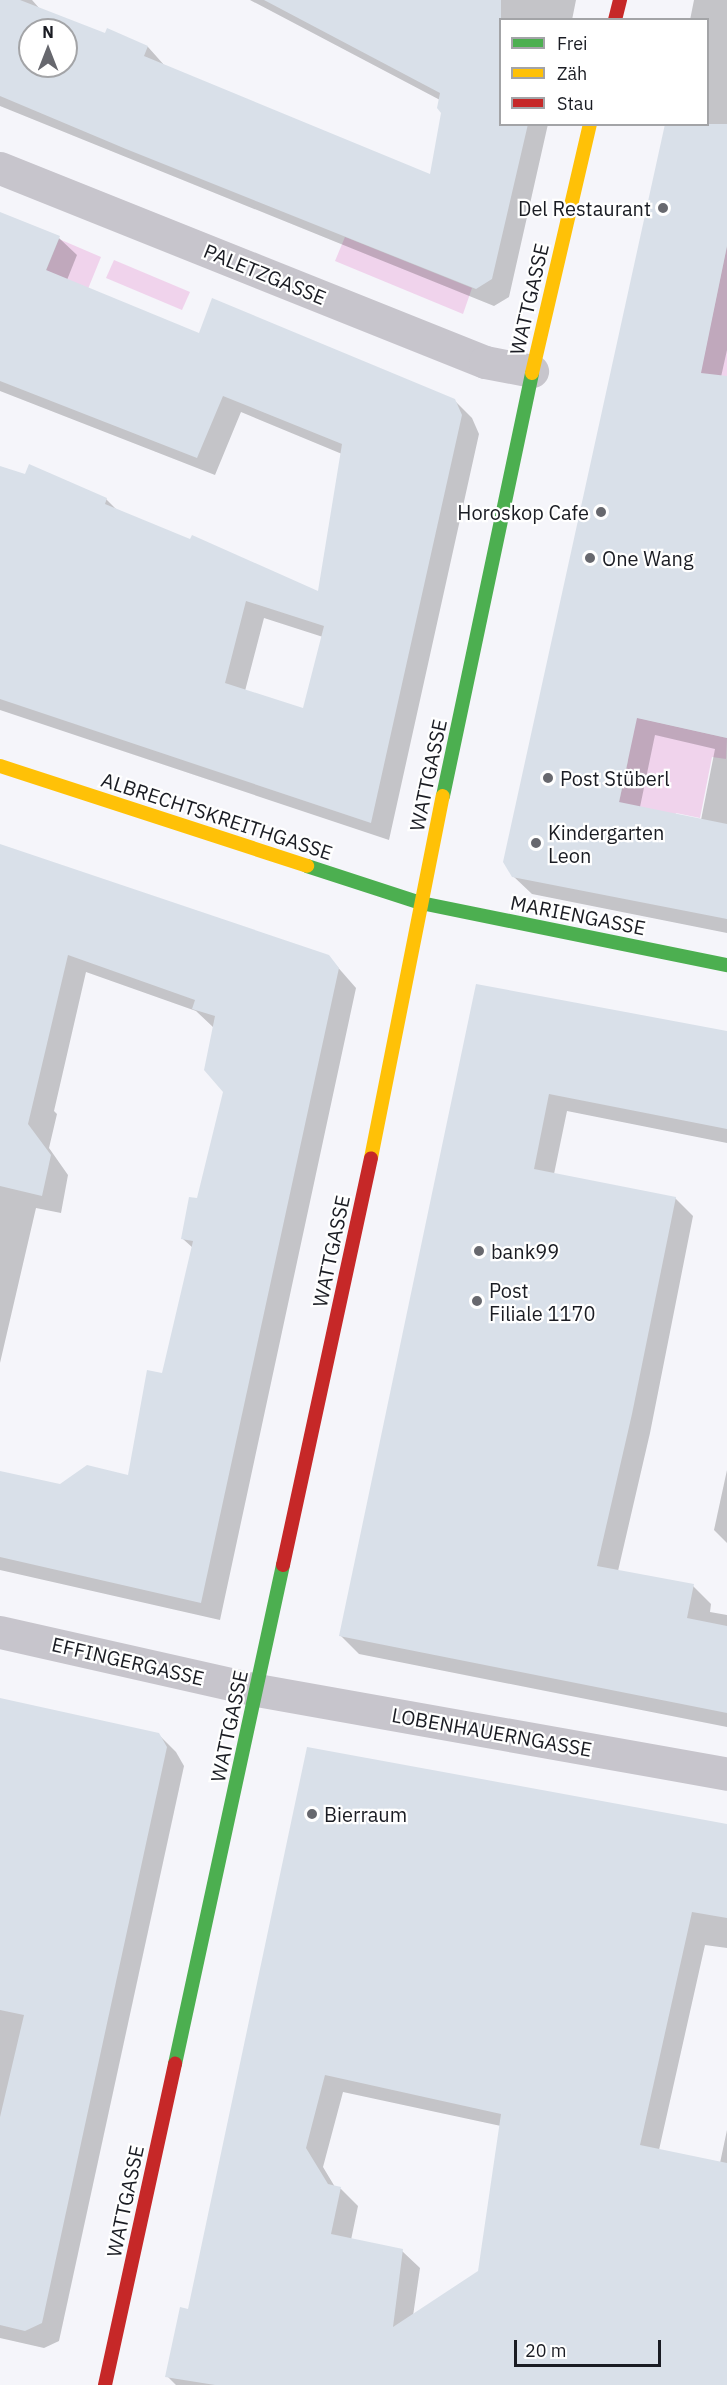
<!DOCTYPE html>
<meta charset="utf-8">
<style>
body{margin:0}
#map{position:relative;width:727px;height:2385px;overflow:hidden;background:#f5f5fa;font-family:"IBM Plex Sans",sans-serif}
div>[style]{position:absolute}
.green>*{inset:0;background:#f0d3ec}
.shadow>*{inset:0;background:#0003}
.building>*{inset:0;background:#d9e0e9}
.street>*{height:33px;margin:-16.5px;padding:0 16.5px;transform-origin:16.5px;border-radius:16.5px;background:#c7c5cc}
.fast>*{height:14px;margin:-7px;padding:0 7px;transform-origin:7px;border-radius:7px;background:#4caf50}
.slow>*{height:14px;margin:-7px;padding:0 7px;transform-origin:7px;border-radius:7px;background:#ffc107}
.jam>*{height:14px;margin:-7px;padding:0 7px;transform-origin:7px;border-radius:7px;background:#c62828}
.dots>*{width:16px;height:16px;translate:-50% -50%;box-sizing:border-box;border:3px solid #fff;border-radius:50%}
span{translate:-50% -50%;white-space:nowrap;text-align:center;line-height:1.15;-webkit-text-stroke:4.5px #fff;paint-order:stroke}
.poi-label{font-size:20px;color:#1a1c23}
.right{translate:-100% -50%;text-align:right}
.left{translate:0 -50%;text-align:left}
.street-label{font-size:20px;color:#1a1c23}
.legend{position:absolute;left:499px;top:18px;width:210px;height:108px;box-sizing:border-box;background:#fff;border:2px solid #a3a4a7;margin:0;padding:8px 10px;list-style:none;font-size:18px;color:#1a1c23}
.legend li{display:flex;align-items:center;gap:12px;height:30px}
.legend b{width:30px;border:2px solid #a3a4a7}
.north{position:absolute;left:18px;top:18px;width:60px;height:60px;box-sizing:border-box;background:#fff;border:2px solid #a3a4a7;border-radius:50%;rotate:0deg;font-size:16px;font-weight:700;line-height:24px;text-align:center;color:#1a1c23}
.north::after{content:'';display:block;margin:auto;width:21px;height:27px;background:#67686e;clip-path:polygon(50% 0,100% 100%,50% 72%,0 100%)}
.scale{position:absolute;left:514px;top:2340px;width:147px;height:27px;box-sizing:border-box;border:3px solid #1a1c23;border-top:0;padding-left:8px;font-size:18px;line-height:21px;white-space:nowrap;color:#1a1c23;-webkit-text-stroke:4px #fff;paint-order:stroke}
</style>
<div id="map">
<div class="green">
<i style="clip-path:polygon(345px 237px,472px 288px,463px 314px,335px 261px)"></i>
<i style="clip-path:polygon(59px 239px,101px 257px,70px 333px,28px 315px)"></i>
<i style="clip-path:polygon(727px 246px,727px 396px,697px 389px)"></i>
<i style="clip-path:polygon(114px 260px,190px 292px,182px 310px,106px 278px)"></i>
<i style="clip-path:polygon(625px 715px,727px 738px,726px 759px,712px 757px,700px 818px,676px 813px,673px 824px,617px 812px,628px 761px)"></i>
</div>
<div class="shadow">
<i style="clip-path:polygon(evenodd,0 0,32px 0,40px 9px,106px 35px,148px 47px,165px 66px,431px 176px,442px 113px,440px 100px,250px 0,576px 0,572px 20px,500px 20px,500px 124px,548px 124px,509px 297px,494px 306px,0 106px,0 0,30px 30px,66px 30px,66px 66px,30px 66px,30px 30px)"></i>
<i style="clip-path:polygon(evenodd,694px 0,727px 0,727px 350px,717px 395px,727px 397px,727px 933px,532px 894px,513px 876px,708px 124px,708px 20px,690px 20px,694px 0,655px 735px,715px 749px,701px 820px,640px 807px,655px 735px)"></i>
<i style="clip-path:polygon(evenodd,0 213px,59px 238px,77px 255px,67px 280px,200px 335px,454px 400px,472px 418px,479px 434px,389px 840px,0 710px,0 484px,106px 499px,118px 511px,319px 593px,342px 454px,241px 412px,215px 475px,0 391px,0 213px,264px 618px,323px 637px,304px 710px,245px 691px,264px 618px)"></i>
<i style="clip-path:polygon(0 874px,328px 956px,356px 988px,220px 1620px,0 1570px,0 1473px,60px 1486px,129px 1476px,163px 1375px,193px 1248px,183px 1239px,198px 1200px,225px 1092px,214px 1028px,196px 1011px,86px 972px,54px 1111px,57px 1114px,49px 1148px,68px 1175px,61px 1213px,36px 1208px,0 1363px)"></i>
<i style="clip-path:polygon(477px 986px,727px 1033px,727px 1143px,567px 1111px,554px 1174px,675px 1198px,693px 1216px,650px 1433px,618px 1571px,693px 1586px,711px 1604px,710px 1612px,727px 1615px,727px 1727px,359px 1654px,341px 1636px)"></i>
<i style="clip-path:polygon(727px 1470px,727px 1543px,714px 1530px)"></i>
<i style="clip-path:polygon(0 1699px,158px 1734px,176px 1752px,184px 1766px,59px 2341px,44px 2348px,0 2338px)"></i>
<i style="clip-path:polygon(evenodd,309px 1749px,727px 1825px,727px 1948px,705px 1945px,659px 2150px,720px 2163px,727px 2130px,727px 2385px,176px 2385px,167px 2376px,189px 2311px,309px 1749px,343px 2092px,501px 2126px,480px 2271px,413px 2316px,420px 2268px,402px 2251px,351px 2240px,358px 2206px,341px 2189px,335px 2187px,323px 2167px,343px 2092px)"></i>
</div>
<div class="building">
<i style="clip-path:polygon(evenodd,0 0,20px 0,105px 33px,107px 28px,148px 46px,144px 56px,430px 174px,441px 113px,437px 108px,440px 93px,264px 0,501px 0,501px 124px,528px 124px,492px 279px,476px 289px,126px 149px,0 96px,0 0,30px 30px,66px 30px,66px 66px,30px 66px,30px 30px)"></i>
<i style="clip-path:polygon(665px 124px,727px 124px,727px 246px,701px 373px,727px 376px,727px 738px,637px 718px,619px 802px,727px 824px,727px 919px,512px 877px,503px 862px)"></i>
<i style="clip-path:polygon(evenodd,0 212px,60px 236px,46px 270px,199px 333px,212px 298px,455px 399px,462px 415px,371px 823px,0 699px,0 466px,25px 474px,29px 464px,107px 498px,105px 504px,190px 539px,192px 535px,318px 591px,342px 444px,223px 396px,197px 458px,0 381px,0 212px,246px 601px,324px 626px,303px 708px,225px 683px,246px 601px)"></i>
<i style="clip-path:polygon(0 844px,329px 955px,339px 968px,201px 1603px,0 1557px,0 1471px,60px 1484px,87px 1465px,128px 1475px,147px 1370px,162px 1373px,193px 1241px,181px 1239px,189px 1197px,197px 1198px,223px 1092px,204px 1070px,215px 1016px,192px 1009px,195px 1000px,68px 955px,28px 1124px,51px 1155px,42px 1196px,0 1186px)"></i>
<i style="clip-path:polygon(476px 984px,727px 1031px,727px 1129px,549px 1094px,534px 1169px,676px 1197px,632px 1414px,597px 1566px,694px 1584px,687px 1618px,727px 1626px,727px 1713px,339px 1636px)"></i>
<i style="clip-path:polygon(0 1698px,159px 1733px,167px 1747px,42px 2323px,25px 2331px,0 2325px,0 2117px,24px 2015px,0 2010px)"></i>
<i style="clip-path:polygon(evenodd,307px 1747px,727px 1824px,727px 1918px,692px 1912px,640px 2145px,727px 2163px,727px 2385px,215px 2385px,165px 2377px,180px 2307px,188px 2309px,307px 1747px,325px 2075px,501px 2114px,478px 2271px,393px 2327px,403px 2249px,331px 2234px,341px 2187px,328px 2184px,306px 2148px,325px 2075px)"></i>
</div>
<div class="street">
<i style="left:0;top:168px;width:522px;rotate:21.8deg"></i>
<i style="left:485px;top:362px;width:48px;rotate:10.8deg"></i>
<i style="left:0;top:1632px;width:263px;rotate:12.7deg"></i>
<i style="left:257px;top:1690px;width:477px;rotate:10.1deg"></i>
</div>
<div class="fast">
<i style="left:443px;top:796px;width:432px;rotate:-78.1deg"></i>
<i style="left:307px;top:866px;width:120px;rotate:18deg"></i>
<i style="left:421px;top:903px;width:312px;rotate:11.5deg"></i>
<i style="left:175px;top:2064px;width:511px;rotate:-77.79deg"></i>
</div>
<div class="slow">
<i style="left:532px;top:373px;width:256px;rotate:-76.9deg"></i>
<i style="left:0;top:766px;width:323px;rotate:18deg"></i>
<i style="left:371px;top:1158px;width:369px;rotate:-78.8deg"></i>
</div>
<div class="jam">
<i style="left:615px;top:20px;width:21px;rotate:-76deg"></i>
<i style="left:283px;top:1565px;width:416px;rotate:-77.8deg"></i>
<i style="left:105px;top:2385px;width:329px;rotate:-77.7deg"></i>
</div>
<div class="dots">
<i style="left:663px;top:208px;background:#67686e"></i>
<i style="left:601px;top:512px;background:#67686e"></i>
<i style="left:590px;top:558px;background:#67686e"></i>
<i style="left:548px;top:778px;background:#67686e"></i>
<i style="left:536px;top:843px;background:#67686e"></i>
<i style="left:479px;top:1251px;background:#67686e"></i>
<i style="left:477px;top:1301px;background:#67686e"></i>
<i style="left:312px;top:1814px;background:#67686e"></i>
</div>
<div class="poi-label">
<span class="right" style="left:651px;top:208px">Del Restaurant</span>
<span class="right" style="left:589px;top:512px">Horoskop Cafe</span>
<span class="left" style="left:602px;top:558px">One Wang</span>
<span class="left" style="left:560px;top:778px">Post Stüberl</span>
<span class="left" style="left:548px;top:844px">Kindergarten<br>Leon</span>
<span class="left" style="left:491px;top:1251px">bank99</span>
<span class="left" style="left:489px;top:1302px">Post<br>Filiale 1170</span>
<span class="left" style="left:324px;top:1814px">Bierraum</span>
</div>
<div class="street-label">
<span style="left:265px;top:274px;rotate:22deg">PALETZGASSE</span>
<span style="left:529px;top:299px;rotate:-77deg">WATTGASSE</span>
<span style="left:428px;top:775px;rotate:-78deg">WATTGASSE</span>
<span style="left:217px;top:816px;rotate:18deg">ALBRECHTSKREITHGASSE</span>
<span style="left:578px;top:915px;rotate:11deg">MARIENGASSE</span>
<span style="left:331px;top:1251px;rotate:-78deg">WATTGASSE</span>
<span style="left:128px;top:1661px;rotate:13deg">EFFINGERGASSE</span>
<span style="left:229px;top:1726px;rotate:-78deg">WATTGASSE</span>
<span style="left:492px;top:1732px;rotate:10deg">LOBENHAUERNGASSE</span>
<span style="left:125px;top:2201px;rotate:-78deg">WATTGASSE</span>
</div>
<ul class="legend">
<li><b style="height:8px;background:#4caf50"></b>Frei</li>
<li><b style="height:8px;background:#ffc107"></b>Zäh</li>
<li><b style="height:8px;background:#c62828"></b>Stau</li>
</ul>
<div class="north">N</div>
<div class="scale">20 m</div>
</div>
